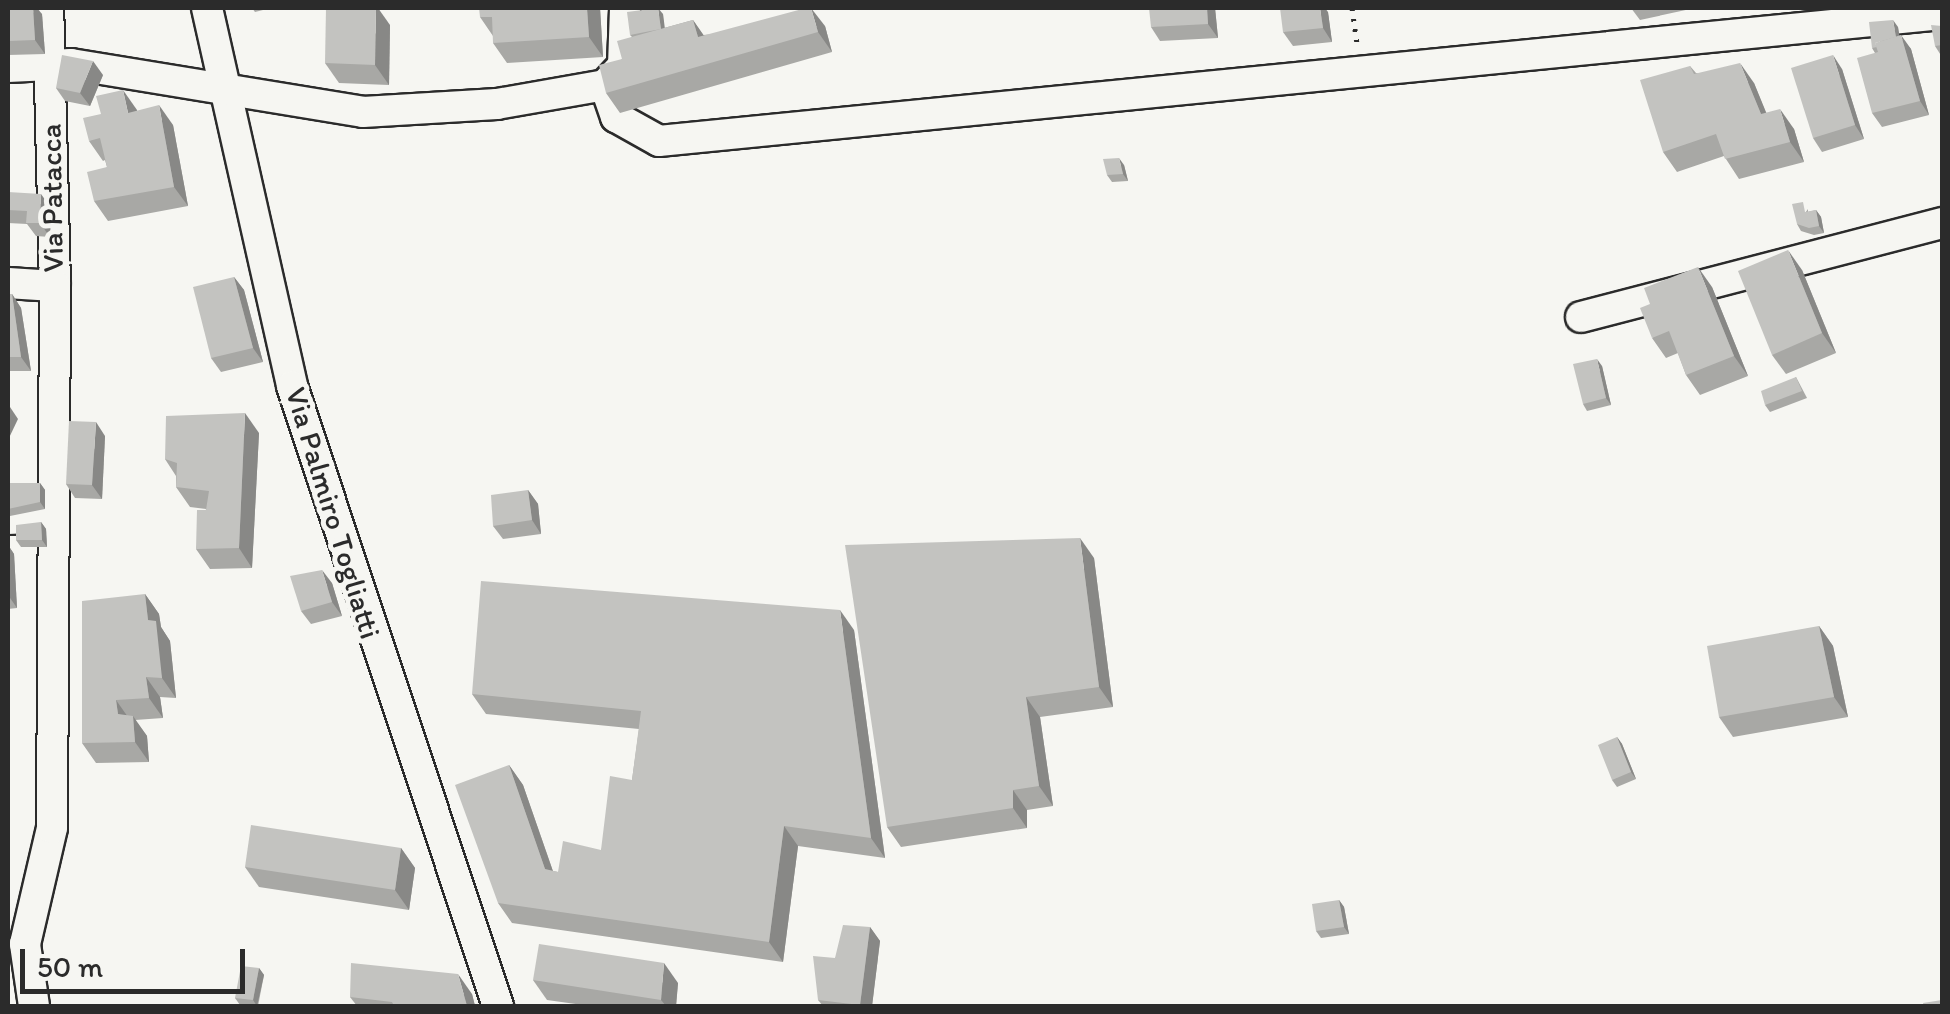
<!DOCTYPE html>
<style>
body{margin:0}
#map{position:relative;width:1950px;height:1014px;overflow:hidden;background:#f6f6f2;font-family:Itim,sans-serif}
div>[style]{position:absolute}
.path>*{height:5px;margin-top:-2.5px;transform-origin:0;background:repeating-linear-gradient(90deg,#2b2b2b 0 2.5px,transparent 0 10.5px)}
.roads{filter:drop-shadow(2px 0 #2b2b2b) drop-shadow(-2px 0 #2b2b2b) drop-shadow(0 2px #2b2b2b) drop-shadow(0 -2px #2b2b2b)}
.minor>*{height:30px;margin:-15px;padding:0 15px;transform-origin:15px;border-radius:15px;background:#f6f6f2}
.wall>*{inset:0;background:#a8a8a5}
.shaded-wall>*{inset:0;background:#888886}
.building>*{inset:0;background:#c3c3c0}
span{translate:-50% -50%;white-space:nowrap;text-align:center;line-height:1.15;-webkit-text-stroke:10px #f6f6f2;paint-order:stroke}
.street-label{font-size:30px;color:#2b2b2b}
.frame{position:absolute;inset:0;border:10px solid #2b2b2b;pointer-events:none}
.scale{position:absolute;left:20px;top:949px;width:225px;height:45px;box-sizing:border-box;border:5px solid #2b2b2b;border-top:0;padding-left:12px;font-size:30px;line-height:35px;white-space:nowrap;color:#2b2b2b;-webkit-text-stroke:8px #f6f6f2;paint-order:stroke}
</style>
<div id="map">
<div class="path">
<i style="left:1352px;top:8px;width:36px;rotate:82deg"></i>
</div>
<div class="roads">
<div class="minor">
<i style="left:207px;top:8px;width:387px;rotate:77.3deg"></i>
<i style="left:292px;top:386px;width:653px;rotate:71.62deg"></i>
<i style="left:8px;top:67px;width:63px;rotate:-2.7deg"></i>
<i style="left:71px;top:64px;width:296px;rotate:9.3deg"></i>
<i style="left:363px;top:112px;width:134px;rotate:-3.4deg"></i>
<i style="left:497px;top:104px;width:110px;rotate:-10deg"></i>
<i style="left:605px;top:85px;width:26px;rotate:-47deg"></i>
<i style="left:623px;top:66px;width:58px;rotate:-88deg"></i>
<i style="left:605px;top:85px;width:34px;rotate:71deg"></i>
<i style="left:616px;top:117px;width:49px;rotate:29.2deg"></i>
<i style="left:659px;top:141px;width:1289px;rotate:-5.65deg"></i>
<i style="left:8px;top:283px;width:47px;rotate:3.7deg"></i>
<i style="left:55px;top:286px;width:278px;rotate:-91.4deg"></i>
<i style="left:1581px;top:317px;width:373px;rotate:-14.6deg"></i>
<i style="left:8px;top:519px;width:43px;rotate:-2.7deg"></i>
<i style="left:34px;top:1006px;width:63px;rotate:-98.3deg"></i>
<i style="left:25px;top:944px;width:119px;rotate:-76.9deg"></i>
<i style="left:52px;top:828px;width:542px;rotate:-89.68deg"></i>
</div>
</div>
<div class="wall">
<i style="clip-path:polygon(8px 8px,42px 14px,45px 54px,8px 55px)"></i>
<i style="clip-path:polygon(252px 8px,271px 8px,255px 12px)"></i>
<i style="clip-path:polygon(600px 8px,603px 57px,507px 63px,493px 43px,493px 36px,480px 17px)"></i>
<i style="clip-path:polygon(1215px 8px,1218px 38px,1160px 41px,1151px 27px)"></i>
<i style="clip-path:polygon(1367px 8px,1391px 8px,1391px 10px,1368px 9px)"></i>
<i style="clip-path:polygon(1631px 8px,1695px 8px,1640px 20px)"></i>
<i style="clip-path:polygon(1328px 12px,1332px 42px,1293px 46px,1283px 32px)"></i>
<i style="clip-path:polygon(663px 14px,664px 28px,693px 20px,703px 35px,825px 26px,832px 52px,620px 113px,606px 93px,632px 37px,630px 35px)"></i>
<i style="clip-path:polygon(390px 25px,389px 85px,339px 83px,325px 63px)"></i>
<i style="clip-path:polygon(1942px 26px,1942px 57px,1935px 46px)"></i>
<i style="clip-path:polygon(1898px 27px,1899px 36px,1911px 49px,1929px 115px,1882px 127px,1872px 113px,1875px 53px,1872px 48px)"></i>
<i style="clip-path:polygon(1690px 66px,1696px 73px,1754px 83px,1766px 113px,1794px 129px,1804px 162px,1739px 179px,1724px 156px,1677px 172px,1663px 152px)"></i>
<i style="clip-path:polygon(1842px 69px,1864px 139px,1822px 152px,1813px 138px)"></i>
<i style="clip-path:polygon(103px 75px,90px 106px,65px 101px,56px 88px)"></i>
<i style="clip-path:polygon(137px 111px,173px 125px,188px 206px,108px 221px,94px 201px,107px 167px,105px 160px,103px 161px,89px 141px)"></i>
<i style="clip-path:polygon(1124px 165px,1128px 181px,1112px 182px,1107px 175px)"></i>
<i style="clip-path:polygon(8px 192px,51px 208px,50px 237px,36px 236px,27px 224px,8px 223px)"></i>
<i style="clip-path:polygon(1808px 209px,1808px 212px,1816px 210px,1821px 217px,1824px 233px,1814px 235px,1801px 231px,1797px 224px)"></i>
<i style="clip-path:polygon(1802px 270px,1836px 353px,1786px 374px,1772px 355px)"></i>
<i style="clip-path:polygon(234px 277px,244px 290px,263px 362px,221px 372px,211px 358px)"></i>
<i style="clip-path:polygon(1712px 287px,1748px 376px,1700px 395px,1686px 375px,1678px 353px,1666px 358px,1652px 338px)"></i>
<i style="clip-path:polygon(8px 294px,12px 294px,21px 308px,31px 371px,8px 371px)"></i>
<i style="clip-path:polygon(1602px 366px,1611px 405px,1587px 411px,1583px 404px)"></i>
<i style="clip-path:polygon(1796px 377px,1807px 398px,1770px 412px,1765px 405px)"></i>
<i style="clip-path:polygon(259px 433px,252px 568px,210px 569px,196px 549px,206px 509px,190px 507px,176px 487px,176px 476px,165px 459px)"></i>
<i style="clip-path:polygon(105px 436px,102px 499px,75px 498px,66px 484px)"></i>
<i style="clip-path:polygon(8px 483px,40px 483px,45px 490px,45px 509px,10px 516px,8px 513px)"></i>
<i style="clip-path:polygon(528px 490px,538px 504px,541px 534px,503px 539px,493px 526px)"></i>
<i style="clip-path:polygon(41px 522px,46px 529px,47px 547px,21px 547px,16px 540px)"></i>
<i style="clip-path:polygon(8px 545px,14px 554px,17px 608px,8px 609px)"></i>
<i style="clip-path:polygon(1094px 558px,1113px 707px,1040px 717px,1053px 806px,1027px 810px,1027px 828px,901px 847px,887px 827px)"></i>
<i style="clip-path:polygon(332px 583px,342px 616px,311px 624px,301px 611px)"></i>
<i style="clip-path:polygon(145px 594px,159px 614px,161px 627px,170px 641px,176px 698px,160px 697px,163px 718px,135px 720px,147px 736px,149px 762px,96px 763px,82px 743px)"></i>
<i style="clip-path:polygon(1819px 626px,1833px 646px,1848px 717px,1733px 737px,1719px 717px)"></i>
<i style="clip-path:polygon(854px 630px,885px 858px,798px 846px,783px 962px,512px 923px,498px 903px,509px 765px,523px 785px,553px 871px,558px 872px,601px 850px,632px 780px,639px 729px,486px 714px,472px 694px)"></i>
<i style="clip-path:polygon(1617px 737px,1622px 744px,1636px 779px,1617px 787px,1612px 780px)"></i>
<i style="clip-path:polygon(401px 848px,415px 868px,409px 910px,259px 887px,245px 867px)"></i>
<i style="clip-path:polygon(1339px 900px,1344px 907px,1349px 934px,1321px 938px,1316px 931px)"></i>
<i style="clip-path:polygon(870px 927px,880px 941px,872px 1006px,823px 1006px,818px 1000px,835px 958px)"></i>
<i style="clip-path:polygon(259px 968px,264px 975px,258px 1006px,240px 1005px,235px 998px)"></i>
<i style="clip-path:polygon(533px 980px,678px 983px,676px 1006px,590px 1006px,547px 1000px)"></i>
<i style="clip-path:polygon(472px 994px,475px 1006px,357px 1006px,350px 997px)"></i>
</div>
<div class="shaded-wall">
<i style="clip-path:polygon(33px 8px,37px 8px,42px 14px,45px 54px,35px 40px)"></i>
<i style="clip-path:polygon(376px 8px,378px 8px,390px 25px,389px 85px,375px 65px)"></i>
<i style="clip-path:polygon(587px 8px,600px 8px,603px 57px,589px 37px)"></i>
<i style="clip-path:polygon(658px 8px,663px 14px,666px 37px,661px 30px)"></i>
<i style="clip-path:polygon(811px 8px,825px 26px,832px 52px,818px 32px)"></i>
<i style="clip-path:polygon(1207px 8px,1215px 8px,1218px 38px,1208px 24px)"></i>
<i style="clip-path:polygon(1320px 8px,1325px 8px,1328px 12px,1332px 42px,1323px 28px)"></i>
<i style="clip-path:polygon(693px 20px,707px 40px,698px 37px)"></i>
<i style="clip-path:polygon(1893px 20px,1898px 27px,1902px 51px,1897px 44px)"></i>
<i style="clip-path:polygon(1901px 35px,1911px 49px,1929px 115px,1920px 101px)"></i>
<i style="clip-path:polygon(1833px 55px,1842px 69px,1864px 139px,1855px 125px)"></i>
<i style="clip-path:polygon(93px 61px,103px 75px,90px 106px,80px 93px)"></i>
<i style="clip-path:polygon(1740px 63px,1754px 83px,1775px 134px,1761px 114px)"></i>
<i style="clip-path:polygon(123px 90px,137px 110px,142px 133px,128px 113px)"></i>
<i style="clip-path:polygon(159px 105px,173px 125px,188px 206px,174px 187px)"></i>
<i style="clip-path:polygon(1780px 109px,1794px 129px,1804px 162px,1790px 142px)"></i>
<i style="clip-path:polygon(1119px 158px,1124px 165px,1128px 181px,1123px 174px)"></i>
<i style="clip-path:polygon(41px 194px,51px 208px,50px 237px,40px 223px)"></i>
<i style="clip-path:polygon(1816px 210px,1821px 217px,1824px 233px,1819px 226px)"></i>
<i style="clip-path:polygon(1788px 250px,1802px 270px,1836px 353px,1822px 333px)"></i>
<i style="clip-path:polygon(1698px 267px,1712px 287px,1748px 376px,1734px 356px)"></i>
<i style="clip-path:polygon(234px 277px,244px 290px,263px 362px,253px 348px)"></i>
<i style="clip-path:polygon(12px 294px,21px 308px,31px 371px,21px 357px)"></i>
<i style="clip-path:polygon(1597px 359px,1602px 366px,1611px 405px,1606px 398px)"></i>
<i style="clip-path:polygon(8px 404px,18px 419px,8px 440px)"></i>
<i style="clip-path:polygon(245px 413px,259px 433px,252px 568px,239px 548px)"></i>
<i style="clip-path:polygon(96px 422px,105px 436px,102px 499px,92px 485px)"></i>
<i style="clip-path:polygon(40px 483px,45px 490px,45px 509px,40px 502px)"></i>
<i style="clip-path:polygon(528px 490px,538px 504px,541px 534px,532px 520px)"></i>
<i style="clip-path:polygon(41px 522px,46px 529px,47px 547px,42px 540px)"></i>
<i style="clip-path:polygon(1080px 538px,1094px 558px,1113px 707px,1099px 687px)"></i>
<i style="clip-path:polygon(8px 545px,14px 554px,17px 608px,8px 595px)"></i>
<i style="clip-path:polygon(322px 570px,332px 583px,342px 616px,332px 602px)"></i>
<i style="clip-path:polygon(145px 594px,159px 614px,161px 627px,170px 641px,176px 698px,162px 678px,148px 620px)"></i>
<i style="clip-path:polygon(840px 610px,854px 630px,885px 858px,871px 838px)"></i>
<i style="clip-path:polygon(1819px 626px,1833px 646px,1848px 717px,1834px 697px)"></i>
<i style="clip-path:polygon(146px 677px,160px 697px,163px 718px,149px 698px)"></i>
<i style="clip-path:polygon(1026px 697px,1040px 717px,1053px 806px,1039px 786px)"></i>
<i style="clip-path:polygon(116px 700px,130px 720px,118px 714px)"></i>
<i style="clip-path:polygon(133px 716px,147px 736px,149px 762px,135px 742px)"></i>
<i style="clip-path:polygon(1617px 737px,1622px 744px,1636px 779px,1631px 772px)"></i>
<i style="clip-path:polygon(509px 765px,523px 785px,559px 889px,545px 869px)"></i>
<i style="clip-path:polygon(1013px 790px,1027px 810px,1027px 828px,1013px 808px)"></i>
<i style="clip-path:polygon(784px 826px,798px 846px,783px 962px,769px 942px)"></i>
<i style="clip-path:polygon(401px 848px,415px 868px,409px 910px,395px 890px)"></i>
<i style="clip-path:polygon(1339px 900px,1344px 907px,1349px 934px,1344px 927px)"></i>
<i style="clip-path:polygon(870px 927px,880px 941px,872px 1006px,862px 1006px,860px 1005px)"></i>
<i style="clip-path:polygon(664px 963px,678px 983px,676px 1006px,666px 1006px,661px 1000px)"></i>
<i style="clip-path:polygon(259px 968px,264px 975px,257px 1006px,253px 1000px)"></i>
<i style="clip-path:polygon(458px 974px,472px 994px,475px 1006px,467px 1006px)"></i>
</div>
<div class="building">
<i style="clip-path:polygon(8px 8px,33px 8px,35px 40px,8px 41px)"></i>
<i style="clip-path:polygon(326px 8px,376px 8px,375px 65px,325px 63px)"></i>
<i style="clip-path:polygon(479px 8px,587px 8px,589px 37px,493px 43px,492px 17px,480px 17px)"></i>
<i style="clip-path:polygon(658px 8px,661px 29px,630px 35px,627px 12px)"></i>
<i style="clip-path:polygon(806px 8px,811px 8px,818px 32px,606px 93px,599px 65px,622px 59px,617px 41px,693px 20px,698px 37px)"></i>
<i style="clip-path:polygon(1149px 8px,1207px 8px,1208px 24px,1151px 27px)"></i>
<i style="clip-path:polygon(1280px 8px,1320px 8px,1323px 28px,1283px 32px)"></i>
<i style="clip-path:polygon(1893px 20px,1896px 37px,1875px 43px,1877px 47px,1872px 48px,1869px 22px)"></i>
<i style="clip-path:polygon(1931px 25px,1942px 26px,1942px 45px,1935px 46px)"></i>
<i style="clip-path:polygon(1901px 35px,1920px 101px,1872px 113px,1857px 58px,1878px 52px,1875px 43px)"></i>
<i style="clip-path:polygon(62px 55px,93px 61px,80px 93px,56px 88px)"></i>
<i style="clip-path:polygon(1833px 55px,1855px 125px,1813px 138px,1791px 68px)"></i>
<i style="clip-path:polygon(1740px 63px,1761px 114px,1780px 109px,1790px 142px,1725px 159px,1716px 134px,1663px 152px,1640px 80px,1690px 66px,1694px 74px)"></i>
<i style="clip-path:polygon(123px 90px,128px 113px,159px 105px,174px 187px,94px 201px,87px 172px,107px 167px,100px 138px,89px 141px,83px 118px,101px 114px,96px 96px)"></i>
<i style="clip-path:polygon(1119px 158px,1123px 174px,1107px 175px,1103px 159px)"></i>
<i style="clip-path:polygon(8px 192px,41px 194px,40px 223px,26px 223px,27px 211px,8px 210px)"></i>
<i style="clip-path:polygon(1803px 202px,1805px 212px,1816px 210px,1819px 226px,1809px 228px,1797px 224px,1792px 204px)"></i>
<i style="clip-path:polygon(1788px 250px,1822px 333px,1772px 355px,1738px 271px)"></i>
<i style="clip-path:polygon(1698px 267px,1734px 356px,1686px 375px,1669px 331px,1652px 338px,1640px 308px,1650px 304px,1644px 288px)"></i>
<i style="clip-path:polygon(234px 277px,253px 348px,211px 358px,193px 287px)"></i>
<i style="clip-path:polygon(8px 294px,12px 294px,21px 357px,8px 357px)"></i>
<i style="clip-path:polygon(1597px 359px,1606px 398px,1583px 404px,1573px 364px)"></i>
<i style="clip-path:polygon(1796px 377px,1802px 391px,1765px 405px,1761px 391px)"></i>
<i style="clip-path:polygon(245px 413px,239px 548px,196px 549px,197px 510px,206px 510px,209px 491px,176px 487px,177px 463px,165px 459px,166px 416px)"></i>
<i style="clip-path:polygon(69px 421px,96px 422px,92px 485px,66px 484px)"></i>
<i style="clip-path:polygon(8px 483px,40px 483px,40px 502px,8px 509px)"></i>
<i style="clip-path:polygon(528px 490px,532px 520px,493px 526px,491px 495px)"></i>
<i style="clip-path:polygon(41px 522px,42px 540px,16px 540px,16px 525px)"></i>
<i style="clip-path:polygon(1080px 538px,1099px 687px,1026px 697px,1039px 786px,1013px 790px,1013px 808px,887px 827px,845px 545px)"></i>
<i style="clip-path:polygon(322px 570px,332px 602px,301px 611px,290px 576px)"></i>
<i style="clip-path:polygon(481px 581px,840px 610px,871px 838px,784px 826px,769px 942px,498px 903px,455px 785px,509px 765px,545px 869px,558px 872px,563px 841px,601px 850px,610px 776px,632px 780px,641px 711px,472px 694px)"></i>
<i style="clip-path:polygon(145px 594px,148px 620px,156px 621px,162px 678px,146px 677px,149px 698px,116px 700px,118px 714px,133px 716px,135px 742px,82px 743px,82px 601px)"></i>
<i style="clip-path:polygon(1819px 626px,1834px 697px,1719px 717px,1707px 646px)"></i>
<i style="clip-path:polygon(1617px 737px,1631px 772px,1612px 780px,1598px 745px)"></i>
<i style="clip-path:polygon(251px 825px,401px 848px,395px 890px,245px 867px)"></i>
<i style="clip-path:polygon(1339px 900px,1344px 927px,1316px 931px,1312px 904px)"></i>
<i style="clip-path:polygon(843px 925px,870px 927px,860px 1005px,818px 1000px,813px 956px,835px 958px)"></i>
<i style="clip-path:polygon(539px 944px,664px 963px,661px 1000px,533px 980px)"></i>
<i style="clip-path:polygon(351px 963px,458px 974px,467px 1006px,394px 1006px,392px 1002px,350px 997px)"></i>
<i style="clip-path:polygon(241px 966px,259px 968px,253px 1000px,235px 998px)"></i>
<i style="clip-path:polygon(1942px 1000px,1942px 1006px,1924px 1006px,1923px 1003px)"></i>
</div>
<div class="street-label">
<span style="left:52px;top:198px;rotate:-91deg">Via Patacca</span>
<span style="left:333px;top:513px;rotate:73deg">Via Palmiro Togliatti</span>
</div>
<div class="frame"></div>
<div class="scale">50 m</div>
</div>
